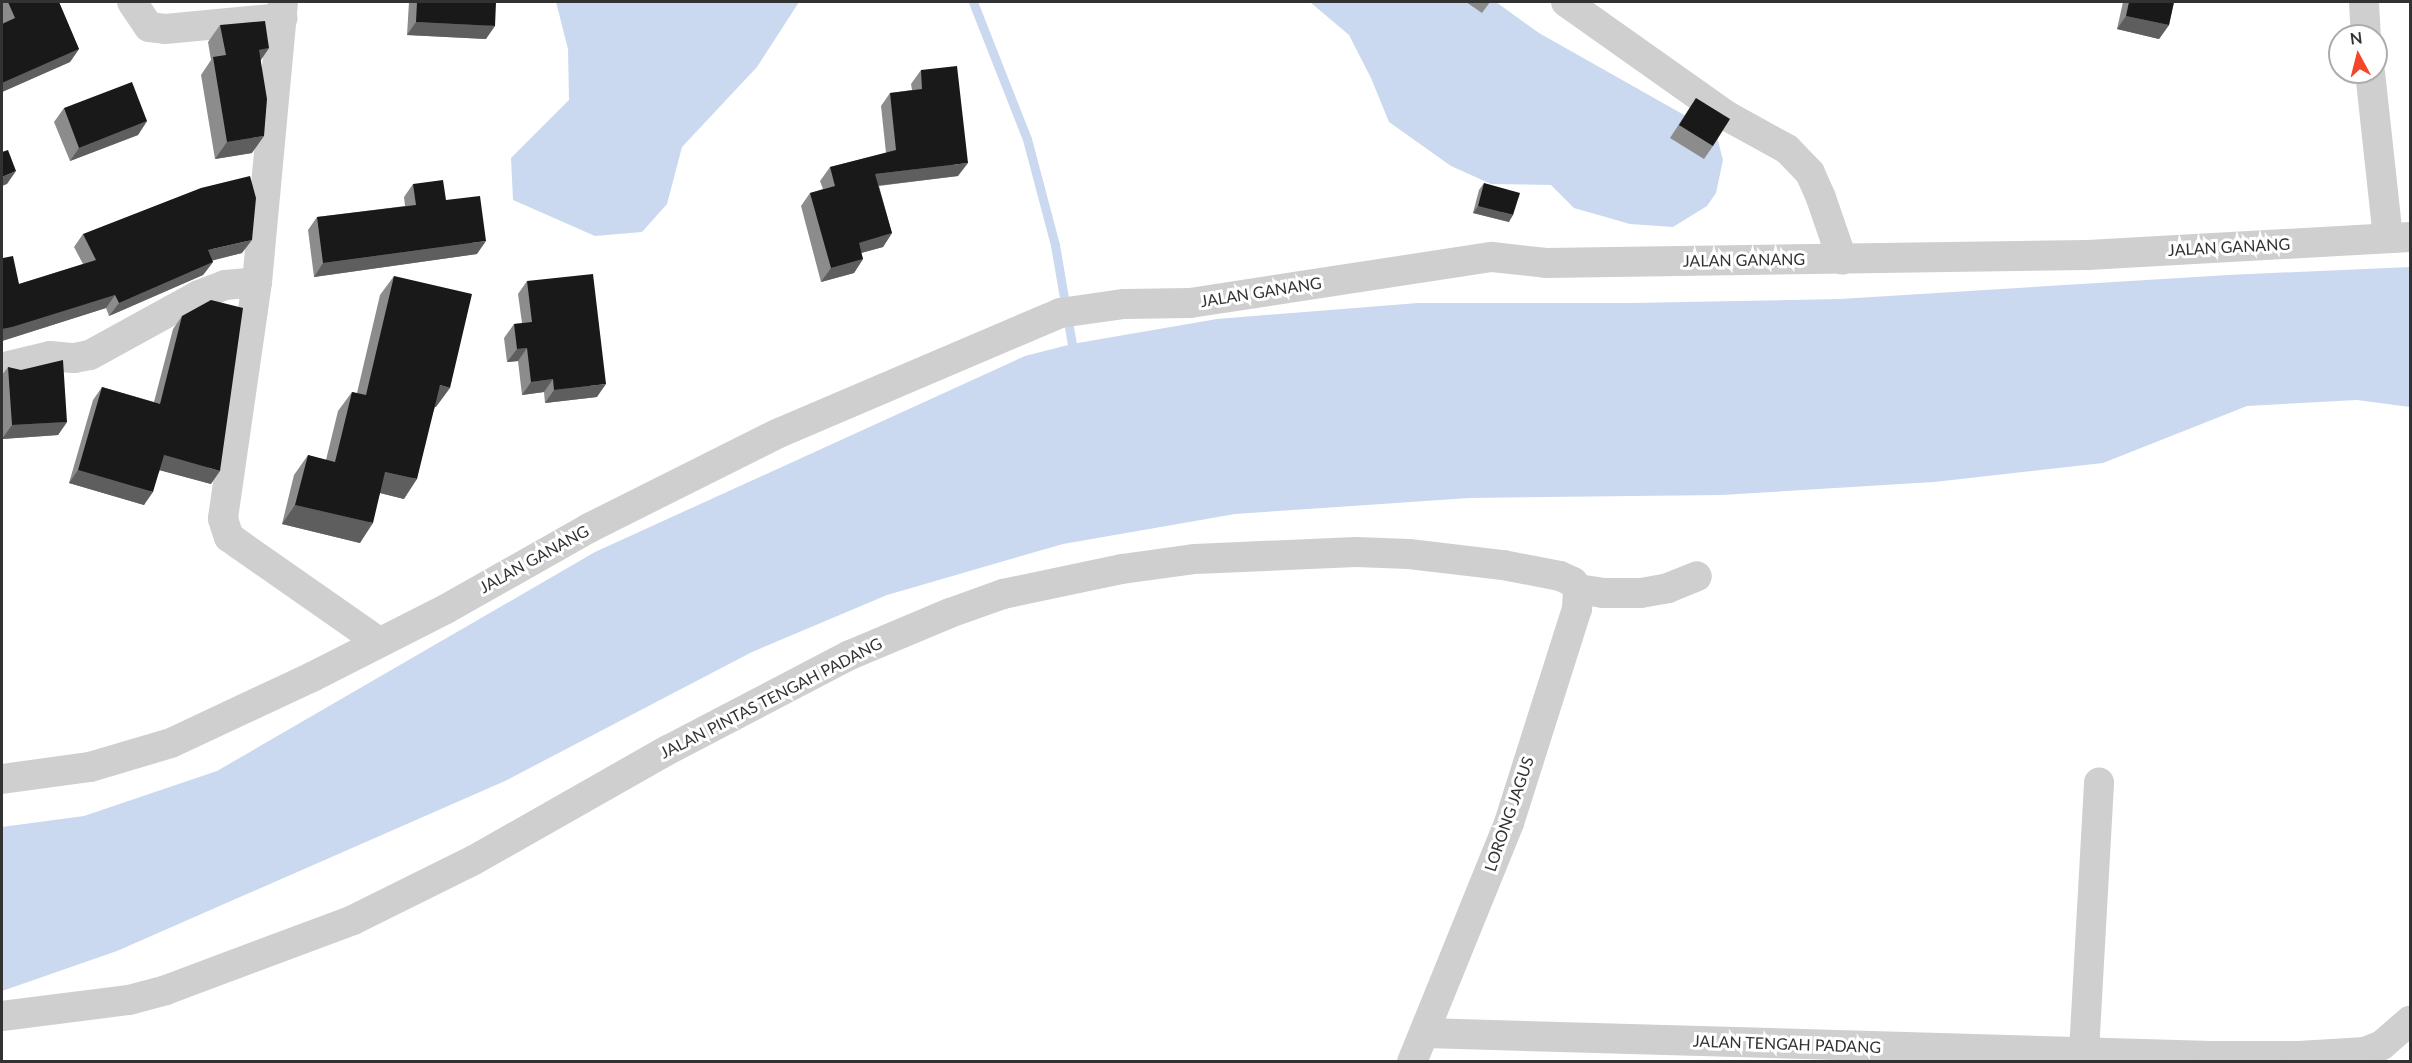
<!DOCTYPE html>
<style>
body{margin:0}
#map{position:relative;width:2412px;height:1063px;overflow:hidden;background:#fff;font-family:Lato,sans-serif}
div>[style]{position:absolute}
.water>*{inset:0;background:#cad9f0}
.stream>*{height:9px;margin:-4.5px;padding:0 4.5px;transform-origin:4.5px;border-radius:4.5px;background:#cad9f0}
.street>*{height:30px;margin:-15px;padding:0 15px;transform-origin:15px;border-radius:15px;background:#cfcfcf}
.wall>*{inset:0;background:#8c8c8c}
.shaded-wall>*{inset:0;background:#5e5e5e}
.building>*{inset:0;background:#191919}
span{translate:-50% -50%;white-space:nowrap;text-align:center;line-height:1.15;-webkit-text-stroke:6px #fff;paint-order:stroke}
.street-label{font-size:16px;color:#323232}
.frame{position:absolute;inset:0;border:3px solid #323232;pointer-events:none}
.north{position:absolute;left:2328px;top:24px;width:60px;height:60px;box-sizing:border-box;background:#fff;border:2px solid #adadad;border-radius:50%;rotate:353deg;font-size:16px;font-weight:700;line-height:24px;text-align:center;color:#323232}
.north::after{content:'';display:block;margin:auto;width:21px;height:27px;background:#f44628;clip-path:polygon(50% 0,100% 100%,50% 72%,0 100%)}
</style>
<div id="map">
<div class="water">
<i style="clip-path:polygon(556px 2px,799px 2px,757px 67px,682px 147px,667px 204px,642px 232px,595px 236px,513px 200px,511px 158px,569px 100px,568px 49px)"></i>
<i style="clip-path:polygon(1310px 2px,1496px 2px,1539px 33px,1716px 133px,1723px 160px,1716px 193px,1707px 206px,1673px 227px,1630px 224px,1574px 208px,1551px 185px,1491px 184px,1451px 166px,1389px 122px,1371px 78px,1349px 35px)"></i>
<i style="clip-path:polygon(2410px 267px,2410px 407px,2357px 400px,2247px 406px,2103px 463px,1934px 482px,1721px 495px,1469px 498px,1235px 514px,1063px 544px,887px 595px,752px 652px,505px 781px,117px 951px,2px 991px,2px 827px,84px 816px,217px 771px,595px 552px,1025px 356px,1072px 344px,1217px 319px,1418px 303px,1631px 303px,1840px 299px,2228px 275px)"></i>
</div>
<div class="stream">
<i style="left:973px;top:2px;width:147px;rotate:68.5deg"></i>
<i style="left:1027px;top:139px;width:110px;rotate:75.2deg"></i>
<i style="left:1055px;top:245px;width:100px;rotate:80.3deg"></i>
</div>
<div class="street">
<i style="left:132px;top:2px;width:30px;rotate:56deg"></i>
<i style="left:149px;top:27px;width:16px;rotate:7deg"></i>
<i style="left:165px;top:29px;width:118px;rotate:-5.4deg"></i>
<i style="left:283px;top:2px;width:281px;rotate:95.3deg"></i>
<i style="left:257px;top:282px;width:239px;rotate:98.2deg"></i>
<i style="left:223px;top:519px;width:19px;rotate:72deg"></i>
<i style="left:229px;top:537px;width:14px;rotate:36deg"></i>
<i style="left:240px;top:545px;width:169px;rotate:34.9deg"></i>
<i style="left:1566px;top:2px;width:197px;rotate:35.3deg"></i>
<i style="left:1727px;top:116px;width:68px;rotate:28.8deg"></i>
<i style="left:1787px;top:149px;width:33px;rotate:46deg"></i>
<i style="left:1810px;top:173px;width:27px;rotate:66deg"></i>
<i style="left:1821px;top:198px;width:65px;rotate:71deg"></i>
<i style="left:2364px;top:2px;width:34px;rotate:87deg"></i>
<i style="left:2370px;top:72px;width:166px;rotate:83.8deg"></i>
<i style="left:8px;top:366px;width:43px;rotate:-13.4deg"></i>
<i style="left:50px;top:356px;width:24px;rotate:5deg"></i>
<i style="left:74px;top:358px;width:16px;rotate:-11deg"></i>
<i style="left:90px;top:355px;width:124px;rotate:-28.8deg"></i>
<i style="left:199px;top:295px;width:28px;rotate:-21deg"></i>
<i style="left:225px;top:285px;width:32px;rotate:-5deg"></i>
<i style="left:1578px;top:589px;width:25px;rotate:9deg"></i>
<i style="left:1603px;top:593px;width:38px"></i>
<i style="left:1641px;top:593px;width:27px;rotate:-10deg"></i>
<i style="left:1668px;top:588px;width:31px;rotate:-22deg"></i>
<i style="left:2px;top:779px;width:89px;rotate:-7.8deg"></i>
<i style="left:90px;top:767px;width:84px;rotate:-16.5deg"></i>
<i style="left:171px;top:743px;width:156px;rotate:-25.1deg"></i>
<i style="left:312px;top:677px;width:150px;rotate:-26.9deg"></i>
<i style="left:446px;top:609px;width:164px;rotate:-29.5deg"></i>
<i style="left:589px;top:528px;width:212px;rotate:-26.6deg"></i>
<i style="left:779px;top:433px;width:306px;rotate:-23.1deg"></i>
<i style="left:1060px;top:313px;width:65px;rotate:-8deg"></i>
<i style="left:1124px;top:304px;width:66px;rotate:-0.9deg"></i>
<i style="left:1190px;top:303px;width:305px;rotate:-8.7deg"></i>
<i style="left:1492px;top:257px;width:54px;rotate:6.3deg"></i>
<i style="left:1546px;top:263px;width:542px;rotate:-0.85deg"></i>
<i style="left:2088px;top:255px;width:323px;rotate:-3.2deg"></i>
<i style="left:2px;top:1016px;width:128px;rotate:-7.2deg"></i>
<i style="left:129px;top:1000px;width:38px;rotate:-15deg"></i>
<i style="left:166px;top:990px;width:200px;rotate:-20.5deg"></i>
<i style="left:353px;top:920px;width:135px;rotate:-26.4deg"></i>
<i style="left:474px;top:860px;width:223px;rotate:-29.6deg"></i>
<i style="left:668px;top:750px;width:205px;rotate:-27.6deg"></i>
<i style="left:850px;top:655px;width:108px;rotate:-22.8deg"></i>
<i style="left:950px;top:613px;width:56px;rotate:-19.7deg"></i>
<i style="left:1003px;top:594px;width:122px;rotate:-11.9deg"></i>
<i style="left:1122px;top:569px;width:74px;rotate:-7.8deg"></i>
<i style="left:1195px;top:559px;width:161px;rotate:-2.5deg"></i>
<i style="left:1356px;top:552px;width:53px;rotate:2.2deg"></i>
<i style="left:1409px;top:554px;width:95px;rotate:6.7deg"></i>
<i style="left:1503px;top:565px;width:58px;rotate:10.9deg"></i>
<i style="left:1560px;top:576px;width:14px;rotate:25deg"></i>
<i style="left:1573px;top:582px;width:9px;rotate:54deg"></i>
<i style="left:1425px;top:1033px;width:787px;rotate:1.67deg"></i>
<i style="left:2212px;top:1056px;width:87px"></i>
<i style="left:2299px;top:1056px;width:66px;rotate:-3.5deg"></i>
<i style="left:2365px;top:1052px;width:18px;rotate:-22deg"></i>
<i style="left:2382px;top:1045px;width:37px;rotate:-41deg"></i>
<i style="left:2084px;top:1052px;width:270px;rotate:-86.8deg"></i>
<i style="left:1412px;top:1062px;width:258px;rotate:-67.9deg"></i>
<i style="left:1509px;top:823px;width:225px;rotate:-72.4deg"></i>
<i style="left:1577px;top:609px;width:20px;rotate:-87deg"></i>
</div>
<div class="wall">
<i style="clip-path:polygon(2px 2px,59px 2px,79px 49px,70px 62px,2px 92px,2px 24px,3px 23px,2px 20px)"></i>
<i style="clip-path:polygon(409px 2px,496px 2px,486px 39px,407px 35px)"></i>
<i style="clip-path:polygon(1466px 2px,1490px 2px,1482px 13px)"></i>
<i style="clip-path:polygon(2123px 2px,2174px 2px,2169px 25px,2159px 39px,2117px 29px)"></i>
<i style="clip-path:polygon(220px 25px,269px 48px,261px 60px,252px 153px,215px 159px,201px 75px,211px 60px,208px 42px)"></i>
<i style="clip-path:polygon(921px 70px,958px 176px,879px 186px,892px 233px,883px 247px,861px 253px,863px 259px,854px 273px,821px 282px,801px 206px,810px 193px,823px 189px,820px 181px,830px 167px,886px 153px,881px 106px,890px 93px,912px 90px,911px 84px)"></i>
<i style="clip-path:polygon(1696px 98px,1713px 146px,1704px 159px,1670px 138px)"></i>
<i style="clip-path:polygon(64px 108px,147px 121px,138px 135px,70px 161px,54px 122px)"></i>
<i style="clip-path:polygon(1484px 183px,1509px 222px,1473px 213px,1479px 190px)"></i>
<i style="clip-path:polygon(413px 184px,446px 200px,477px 254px,314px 277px,308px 230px,317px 217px,405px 206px,404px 197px)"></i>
<i style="clip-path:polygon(83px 234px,242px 253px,212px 260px,213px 262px,203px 275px,109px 316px,106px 308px,2px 341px,2px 250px,3px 258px,19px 284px,83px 264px,74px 247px)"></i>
<i style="clip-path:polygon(394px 276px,436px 407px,435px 407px,404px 499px,380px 493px,360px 543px,282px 524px,294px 475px,308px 455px,326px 460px,338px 411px,352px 392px,357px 393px,380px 295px)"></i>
<i style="clip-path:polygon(527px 281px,597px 397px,545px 403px,544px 392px,522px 395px,518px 361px,507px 362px,504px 338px,514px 324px,522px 323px,518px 294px)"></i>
<i style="clip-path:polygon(182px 316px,211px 484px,160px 470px,144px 505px,69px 483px,93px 400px,102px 387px,154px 402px,173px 329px)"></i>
<i style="clip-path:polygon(8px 367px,67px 422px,58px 435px,2px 439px,2px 375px)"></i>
</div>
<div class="shaded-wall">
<i style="clip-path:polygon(2126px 16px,2169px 25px,2159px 39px,2117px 29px)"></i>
<i style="clip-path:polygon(416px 22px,495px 26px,486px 39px,407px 35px)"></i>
<i style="clip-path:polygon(269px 48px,257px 65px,259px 50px)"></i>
<i style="clip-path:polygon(79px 49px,70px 62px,2px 92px,2px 83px)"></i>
<i style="clip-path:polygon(147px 121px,138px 135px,70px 161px,79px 148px)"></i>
<i style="clip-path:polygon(264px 136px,252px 153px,215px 159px,227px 142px)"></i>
<i style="clip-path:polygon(968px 163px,958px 176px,866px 187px,875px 174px)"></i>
<i style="clip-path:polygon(16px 171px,7px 184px,2px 186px,2px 177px)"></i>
<i style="clip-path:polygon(1478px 206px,1513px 215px,1509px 222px,1473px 213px)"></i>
<i style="clip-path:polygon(892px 233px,883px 247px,850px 256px,859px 243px)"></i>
<i style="clip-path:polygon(252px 240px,242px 253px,199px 264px,208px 250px)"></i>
<i style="clip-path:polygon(486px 241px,477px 254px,314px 277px,323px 263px)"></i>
<i style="clip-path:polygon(863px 259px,854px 273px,821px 282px,831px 268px)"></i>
<i style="clip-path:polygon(213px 262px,203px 275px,109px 316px,119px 303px)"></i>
<i style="clip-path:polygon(115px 295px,106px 308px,2px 341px,2px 329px)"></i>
<i style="clip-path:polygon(527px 348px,518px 361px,507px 362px,517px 349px)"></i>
<i style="clip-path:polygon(553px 379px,544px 392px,522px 395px,531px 382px)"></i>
<i style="clip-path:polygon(606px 384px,597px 397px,545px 403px,554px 390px)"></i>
<i style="clip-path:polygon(440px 385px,450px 388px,436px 407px,426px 405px)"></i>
<i style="clip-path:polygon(67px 422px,58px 435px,2px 439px,12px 425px)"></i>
<i style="clip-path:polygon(164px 455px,220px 471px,211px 484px,155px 469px)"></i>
<i style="clip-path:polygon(78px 470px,153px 492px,144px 505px,69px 483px)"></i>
<i style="clip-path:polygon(385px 472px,417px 479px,404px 499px,372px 491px)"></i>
<i style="clip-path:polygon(295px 505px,373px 523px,360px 543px,282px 524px)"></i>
</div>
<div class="building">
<i style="clip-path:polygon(8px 2px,59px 2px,79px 49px,2px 83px,2px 24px,15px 18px)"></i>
<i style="clip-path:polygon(417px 2px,496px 2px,495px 26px,416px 22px)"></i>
<i style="clip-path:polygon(2129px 2px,2174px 2px,2169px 25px,2126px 16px)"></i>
<i style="clip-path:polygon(265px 21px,269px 48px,259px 50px,267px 99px,264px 136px,227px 142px,213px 57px,226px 55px,220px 25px)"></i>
<i style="clip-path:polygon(957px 66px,968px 163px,875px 174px,892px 233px,859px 243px,863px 259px,831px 268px,810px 193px,835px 186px,830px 167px,896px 150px,890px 93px,922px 89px,921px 70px)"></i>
<i style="clip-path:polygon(132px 82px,147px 121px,79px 148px,64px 108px)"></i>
<i style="clip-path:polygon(1696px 98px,1730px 119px,1713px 146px,1679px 125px)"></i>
<i style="clip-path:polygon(8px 150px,16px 171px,2px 177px,2px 152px)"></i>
<i style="clip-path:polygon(250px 176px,256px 198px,252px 240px,208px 250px,213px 262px,119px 303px,115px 295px,12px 327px,2px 329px,2px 250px,3px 258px,13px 256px,19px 284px,96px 260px,83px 234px,201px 188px)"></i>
<i style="clip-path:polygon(443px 180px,446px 200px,480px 196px,486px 241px,323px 263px,317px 217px,416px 205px,413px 184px)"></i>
<i style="clip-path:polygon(1484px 183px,1520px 193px,1513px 215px,1478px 206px)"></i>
<i style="clip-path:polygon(593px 274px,606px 384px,554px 390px,553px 379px,531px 382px,527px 348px,517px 349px,514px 324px,532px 322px,527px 281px)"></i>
<i style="clip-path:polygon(394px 276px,472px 294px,450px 388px,440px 385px,417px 479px,385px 472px,373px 523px,295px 505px,308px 455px,335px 462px,352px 392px,366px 395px)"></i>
<i style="clip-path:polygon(211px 300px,243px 308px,220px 471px,164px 455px,153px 492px,78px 470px,102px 387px,160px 404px,182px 316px)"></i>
<i style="clip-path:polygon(63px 360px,67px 422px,12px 425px,8px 367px,21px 370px)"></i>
</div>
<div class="street-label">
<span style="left:2229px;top:247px;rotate:-3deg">JALAN GANANG</span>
<span style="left:1744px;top:260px;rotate:-1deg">JALAN GANANG</span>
<span style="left:1261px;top:292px;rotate:-9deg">JALAN GANANG</span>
<span style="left:534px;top:559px;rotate:-29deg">JALAN GANANG</span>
<span style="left:771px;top:698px;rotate:-27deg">JALAN PINTAS TENGAH PADANG</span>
<span style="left:1509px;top:814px;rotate:-71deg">LORONG JAGUS</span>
<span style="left:1787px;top:1044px;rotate:2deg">JALAN TENGAH PADANG</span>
</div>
<div class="frame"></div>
<div class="north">N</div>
</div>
